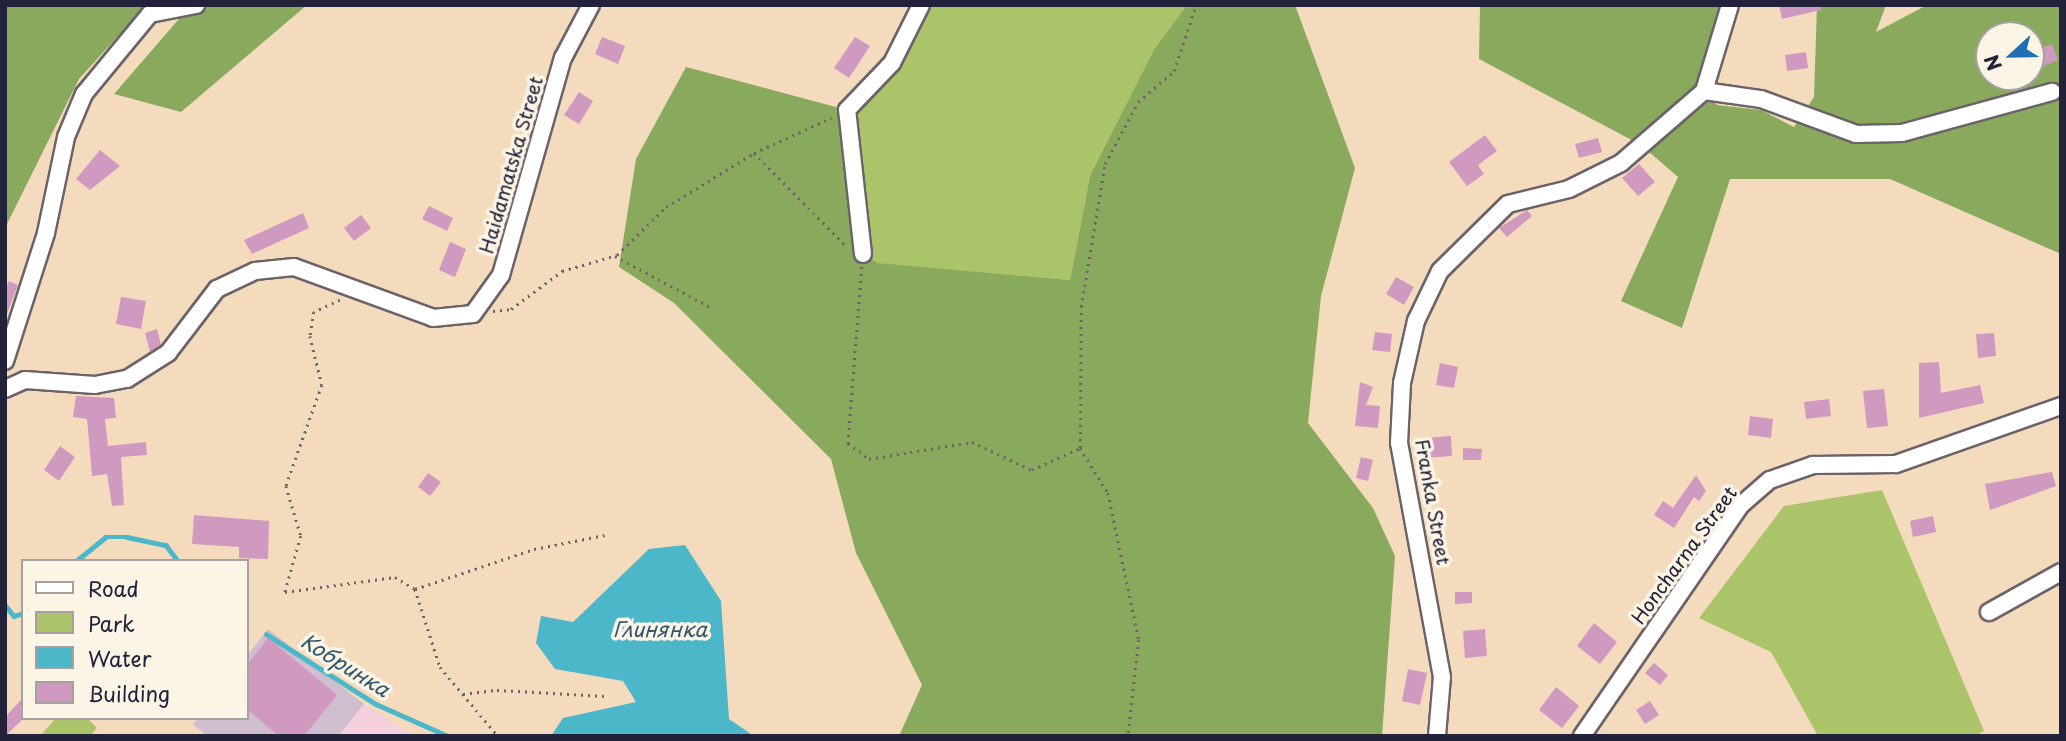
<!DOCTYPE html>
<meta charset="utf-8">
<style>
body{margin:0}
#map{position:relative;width:2066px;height:741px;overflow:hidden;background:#f5dbbe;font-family:"Playpen Sans",sans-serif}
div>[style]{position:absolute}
.built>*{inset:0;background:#f4cfdd}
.industrial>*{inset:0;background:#d0bdcd}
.green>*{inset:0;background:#acc469}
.forest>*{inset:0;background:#89aa5d}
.water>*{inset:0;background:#4db7ca}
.stream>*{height:4.5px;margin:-2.25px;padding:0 2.25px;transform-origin:2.25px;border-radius:2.25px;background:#4db7ca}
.building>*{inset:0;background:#d099bf}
.path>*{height:2.5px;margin-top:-1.25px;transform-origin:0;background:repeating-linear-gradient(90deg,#6c6369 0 2px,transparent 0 7px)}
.roads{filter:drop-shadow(2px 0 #6c6369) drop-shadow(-2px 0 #6c6369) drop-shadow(0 2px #6c6369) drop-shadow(0 -2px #6c6369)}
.street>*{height:16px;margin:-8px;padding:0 8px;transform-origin:8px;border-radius:8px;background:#fff}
span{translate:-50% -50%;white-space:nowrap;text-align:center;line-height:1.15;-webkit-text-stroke:7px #fcf5e5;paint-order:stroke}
.street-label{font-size:19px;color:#22223b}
.water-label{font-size:21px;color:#31566d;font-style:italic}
.frame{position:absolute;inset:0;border:7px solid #22223b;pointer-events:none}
.legend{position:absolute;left:21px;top:559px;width:228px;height:161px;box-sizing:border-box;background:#fcf5e5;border:2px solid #a5a1a1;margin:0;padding:9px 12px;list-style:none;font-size:21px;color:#22223b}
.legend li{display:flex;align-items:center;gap:14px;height:35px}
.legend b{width:35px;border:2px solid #a5a1a1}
.north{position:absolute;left:1975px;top:21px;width:70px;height:70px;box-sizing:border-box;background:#fcf5e5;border:2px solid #a5a1a1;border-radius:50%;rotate:248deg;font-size:19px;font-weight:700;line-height:28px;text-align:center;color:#22223b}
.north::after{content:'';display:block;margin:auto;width:24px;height:32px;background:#1f6fb2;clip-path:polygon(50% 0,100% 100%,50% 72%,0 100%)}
</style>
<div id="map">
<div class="built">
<i style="clip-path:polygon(364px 704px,414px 736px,338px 736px)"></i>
</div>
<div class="industrial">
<i style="clip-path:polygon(268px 629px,364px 704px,338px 736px,207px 736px,193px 724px,198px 718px,247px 718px,247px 656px)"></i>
</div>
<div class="green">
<i style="clip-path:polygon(921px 5px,1189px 5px,1090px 176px,1070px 280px,877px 264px,863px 254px,847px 110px,892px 63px)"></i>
<i style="clip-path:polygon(1882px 490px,1984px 731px,1975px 736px,1818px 736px,1771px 652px,1699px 618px,1784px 506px)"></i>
<i style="clip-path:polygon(56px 718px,87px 718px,97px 728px,90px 736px,40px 736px)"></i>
</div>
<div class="forest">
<i style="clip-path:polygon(5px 5px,146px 5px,79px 79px,5px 228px)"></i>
<i style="clip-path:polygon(191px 5px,307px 5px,181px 112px,114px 94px)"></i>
<i style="clip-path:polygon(1187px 5px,1295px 5px,1355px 168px,1321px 296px,1308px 423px,1373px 508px,1395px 556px,1382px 736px,899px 736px,922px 685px,856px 553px,831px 459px,674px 303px,619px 267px,636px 159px,686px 67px,847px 110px,863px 253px,877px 263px,1070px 280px,1090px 176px,1154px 50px)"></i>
<i style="clip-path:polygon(evenodd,1480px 5px,1725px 5px,1704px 91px,1717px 105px,1761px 110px,1794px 127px,1814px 97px,1817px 5px,1886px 5px,1876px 32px,1927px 5px,2061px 5px,2061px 254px,1890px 179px,1730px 179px,1682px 328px,1621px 301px,1678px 177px,1641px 145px,1479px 59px,1480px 5px,1989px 35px,2031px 35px,2031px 77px,1989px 77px,1989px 35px)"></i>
</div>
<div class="water">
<i style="clip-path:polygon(685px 545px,721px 601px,729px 719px,754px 736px,551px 736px,563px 718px,636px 702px,623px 681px,555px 669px,536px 643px,541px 616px,573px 622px,649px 549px)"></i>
</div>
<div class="stream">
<i style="left:76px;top:561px;width:38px;rotate:-39deg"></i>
<i style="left:106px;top:537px;width:21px"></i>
<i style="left:127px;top:537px;width:40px;rotate:12deg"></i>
<i style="left:166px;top:545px;width:20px;rotate:53deg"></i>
<i style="left:5px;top:605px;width:14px;rotate:51deg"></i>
<i style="left:14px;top:616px;width:9px;rotate:-18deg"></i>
<i style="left:266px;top:634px;width:130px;rotate:32.5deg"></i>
<i style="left:376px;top:704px;width:79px;rotate:24deg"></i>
</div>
<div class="building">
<i style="clip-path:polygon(1779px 5px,1821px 5px,1821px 10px,1782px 19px)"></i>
<i style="clip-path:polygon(602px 37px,625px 46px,618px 64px,595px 54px)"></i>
<i style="clip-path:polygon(855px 37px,870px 46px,849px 78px,834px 68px)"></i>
<i style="clip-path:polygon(2052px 44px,2058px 60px,2031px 71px,2031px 52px)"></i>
<i style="clip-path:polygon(1806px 52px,1808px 68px,1787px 71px,1785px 55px)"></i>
<i style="clip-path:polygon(579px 92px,593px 101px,579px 124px,564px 115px)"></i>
<i style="clip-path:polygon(1485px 135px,1497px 151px,1478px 165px,1484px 174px,1467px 186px,1449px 162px)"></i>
<i style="clip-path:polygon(1598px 138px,1602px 152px,1579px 158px,1575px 144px)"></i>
<i style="clip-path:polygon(100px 150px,120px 166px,90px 190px,76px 179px)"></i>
<i style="clip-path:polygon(1639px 164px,1655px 182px,1638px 196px,1622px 178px)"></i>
<i style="clip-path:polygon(429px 206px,453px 218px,447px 231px,422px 219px)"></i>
<i style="clip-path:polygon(1527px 210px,1532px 216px,1507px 237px,1499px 228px)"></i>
<i style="clip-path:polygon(303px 213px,309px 228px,252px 254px,244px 240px)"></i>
<i style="clip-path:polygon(361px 215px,371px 228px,354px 241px,344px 228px)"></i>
<i style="clip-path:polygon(450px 242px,466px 249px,455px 277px,439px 270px)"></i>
<i style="clip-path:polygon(1396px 277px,1414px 287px,1404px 305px,1386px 294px)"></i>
<i style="clip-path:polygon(9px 281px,18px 285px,5px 319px,5px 289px)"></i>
<i style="clip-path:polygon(121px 297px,146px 301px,141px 329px,116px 324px)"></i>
<i style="clip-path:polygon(157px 329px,161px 345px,150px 352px,145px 333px)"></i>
<i style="clip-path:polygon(1375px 332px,1392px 334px,1390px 352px,1372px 350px)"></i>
<i style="clip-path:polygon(1994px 333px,1996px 356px,1978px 358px,1976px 334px)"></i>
<i style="clip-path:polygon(1939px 362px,1941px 393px,1980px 385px,1984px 403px,1919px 418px,1919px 363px)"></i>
<i style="clip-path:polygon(1440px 363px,1458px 367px,1454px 388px,1436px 385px)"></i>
<i style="clip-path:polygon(1360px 382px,1373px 387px,1366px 405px,1380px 406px,1378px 428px,1355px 426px)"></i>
<i style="clip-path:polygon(1884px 389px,1888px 426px,1867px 428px,1863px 391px)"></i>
<i style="clip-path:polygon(76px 396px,114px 398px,116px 418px,105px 419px,108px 446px,146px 442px,147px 455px,121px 457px,124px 505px,112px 506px,107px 474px,92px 476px,87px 419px,73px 417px)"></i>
<i style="clip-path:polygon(1829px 399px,1831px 416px,1806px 419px,1804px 402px)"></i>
<i style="clip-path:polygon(1750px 416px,1773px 419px,1771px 438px,1748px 435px)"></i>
<i style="clip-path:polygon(1451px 436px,1452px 456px,1426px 458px,1424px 438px)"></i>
<i style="clip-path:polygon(60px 446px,75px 457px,59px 481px,44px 470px)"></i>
<i style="clip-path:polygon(1463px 448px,1482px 449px,1481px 460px,1463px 460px)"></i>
<i style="clip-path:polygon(1361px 457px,1373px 460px,1368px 481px,1356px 478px)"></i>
<i style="clip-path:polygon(2052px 472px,2056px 486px,1990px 510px,1985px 484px)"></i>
<i style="clip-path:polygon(428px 473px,441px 482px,430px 496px,418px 487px)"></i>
<i style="clip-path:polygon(1696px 475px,1706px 491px,1699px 501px,1694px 497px,1674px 528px,1654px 515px,1663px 501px,1673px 508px)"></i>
<i style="clip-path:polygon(194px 515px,269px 521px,268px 559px,239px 558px,239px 547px,192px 544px)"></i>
<i style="clip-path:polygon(1933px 516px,1936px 532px,1913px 537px,1910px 521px)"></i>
<i style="clip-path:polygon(1455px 592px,1472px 592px,1472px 603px,1455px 604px)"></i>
<i style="clip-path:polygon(1594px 623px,1617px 642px,1600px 664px,1577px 646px)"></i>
<i style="clip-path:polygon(1485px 629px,1487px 656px,1465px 658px,1463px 631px)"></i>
<i style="clip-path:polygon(268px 638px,337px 695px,304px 736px,279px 736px,247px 709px,247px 665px)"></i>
<i style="clip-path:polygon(1654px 663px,1668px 675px,1660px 685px,1645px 673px)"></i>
<i style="clip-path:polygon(1408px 669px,1427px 673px,1420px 705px,1402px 701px)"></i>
<i style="clip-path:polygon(1556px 687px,1579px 706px,1562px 728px,1539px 710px)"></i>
<i style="clip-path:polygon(23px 698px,23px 719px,5px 736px,5px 717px)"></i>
<i style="clip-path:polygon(1650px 701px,1659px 715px,1645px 724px,1636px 710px)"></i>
</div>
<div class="path">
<i style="left:754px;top:153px;width:129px;rotate:45.3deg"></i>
<i style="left:615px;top:256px;width:108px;rotate:28.2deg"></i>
<i style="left:862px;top:267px;width:177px;rotate:94.5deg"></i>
<i style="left:848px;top:443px;width:26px;rotate:37deg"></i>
<i style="left:869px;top:459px;width:104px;rotate:-9.4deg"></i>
<i style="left:972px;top:442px;width:66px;rotate:25deg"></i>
<i style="left:1032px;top:470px;width:53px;rotate:-24.6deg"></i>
<i style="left:1080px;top:448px;width:53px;rotate:58.1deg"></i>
<i style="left:1108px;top:493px;width:150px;rotate:78.1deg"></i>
<i style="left:1139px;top:640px;width:97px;rotate:96.5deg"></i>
<i style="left:340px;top:300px;width:29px;rotate:155deg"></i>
<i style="left:314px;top:312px;width:24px;rotate:99deg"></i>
<i style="left:310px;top:336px;width:50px;rotate:76.2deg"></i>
<i style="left:322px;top:385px;width:107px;rotate:109.6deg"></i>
<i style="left:286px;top:486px;width:52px;rotate:73.3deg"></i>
<i style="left:301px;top:536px;width:58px;rotate:105.9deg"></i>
<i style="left:285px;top:592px;width:111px;rotate:-7.8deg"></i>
<i style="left:395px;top:577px;width:23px;rotate:31deg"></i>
<i style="left:415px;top:589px;width:82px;rotate:72.2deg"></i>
<i style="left:440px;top:667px;width:90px;rotate:50deg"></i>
<i style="left:493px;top:311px;width:18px;rotate:-6deg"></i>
<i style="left:511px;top:309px;width:64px;rotate:-36.7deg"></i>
<i style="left:562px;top:271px;width:57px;rotate:-16.2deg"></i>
<i style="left:617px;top:255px;width:69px;rotate:-44.4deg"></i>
<i style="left:666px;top:207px;width:103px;rotate:-31.5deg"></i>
<i style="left:754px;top:153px;width:85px;rotate:-24.4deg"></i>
<i style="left:1080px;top:448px;width:141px;rotate:-89.6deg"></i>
<i style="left:1081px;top:307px;width:145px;rotate:-80.5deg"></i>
<i style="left:1105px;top:164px;width:70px;rotate:-62deg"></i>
<i style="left:1138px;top:102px;width:48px;rotate:-40.7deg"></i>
<i style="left:1174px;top:71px;width:70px;rotate:-71.6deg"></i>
<i style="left:415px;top:589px;width:126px;rotate:-18.6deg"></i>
<i style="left:534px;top:549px;width:72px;rotate:-11.2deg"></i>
<i style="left:463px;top:694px;width:34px;rotate:-7deg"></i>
<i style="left:497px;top:690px;width:107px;rotate:3.2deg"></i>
</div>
<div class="roads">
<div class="street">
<i style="left:1704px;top:91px;width:58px;rotate:8deg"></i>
<i style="left:1761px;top:99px;width:101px;rotate:20.2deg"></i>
<i style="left:1856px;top:134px;width:46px;rotate:-1.2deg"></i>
<i style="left:1902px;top:133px;width:156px;rotate:-15.3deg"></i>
<i style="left:863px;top:254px;width:145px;rotate:-96.3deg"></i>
<i style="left:847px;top:110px;width:65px;rotate:-46.2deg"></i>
<i style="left:892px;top:63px;width:65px;rotate:-63.4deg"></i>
<i style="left:5px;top:361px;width:134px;rotate:-72.2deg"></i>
<i style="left:46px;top:233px;width:98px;rotate:-78.2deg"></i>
<i style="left:66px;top:137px;width:47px;rotate:-67.3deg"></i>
<i style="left:84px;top:94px;width:104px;rotate:-50.5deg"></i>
<i style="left:150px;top:14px;width:47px;rotate:-11.1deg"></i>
<i style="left:5px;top:389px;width:22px;rotate:-24deg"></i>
<i style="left:25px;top:380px;width:70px;rotate:4.1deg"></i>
<i style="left:95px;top:385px;width:33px;rotate:-11deg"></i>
<i style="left:127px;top:379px;width:49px;rotate:-32.4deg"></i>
<i style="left:168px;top:353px;width:81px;rotate:-52.6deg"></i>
<i style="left:217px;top:289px;width:42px;rotate:-25.3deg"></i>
<i style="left:255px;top:271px;width:39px;rotate:-6deg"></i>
<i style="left:294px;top:267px;width:148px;rotate:20.1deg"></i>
<i style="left:433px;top:318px;width:40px;rotate:-5.7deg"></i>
<i style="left:473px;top:314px;width:48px;rotate:-54.3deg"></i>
<i style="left:501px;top:275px;width:226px;rotate:-74.1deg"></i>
<i style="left:563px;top:58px;width:60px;rotate:-62.2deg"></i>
<i style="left:1989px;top:612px;width:82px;rotate:-29.1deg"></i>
<i style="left:1437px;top:736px;width:59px;rotate:-85.2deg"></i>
<i style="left:1442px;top:677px;width:238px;rotate:-100.4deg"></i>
<i style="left:1399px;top:443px;width:60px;rotate:-87.1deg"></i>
<i style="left:1402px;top:383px;width:64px;rotate:-77.3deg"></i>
<i style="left:1416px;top:321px;width:55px;rotate:-64.4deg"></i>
<i style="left:1440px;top:271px;width:95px;rotate:-44.6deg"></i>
<i style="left:1508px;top:204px;width:63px;rotate:-13.8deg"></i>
<i style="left:1569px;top:189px;width:58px;rotate:-26.6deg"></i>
<i style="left:1621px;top:163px;width:110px;rotate:-40.9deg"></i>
<i style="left:1704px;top:91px;width:90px;rotate:-73.2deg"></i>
<i style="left:1582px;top:736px;width:280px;rotate:-55.5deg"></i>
<i style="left:1741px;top:505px;width:38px;rotate:-41deg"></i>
<i style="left:1770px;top:480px;width:46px;rotate:-19.2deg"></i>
<i style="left:1813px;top:465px;width:83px;rotate:-0.7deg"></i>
<i style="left:1896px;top:464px;width:175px;rotate:-19.4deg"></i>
</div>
</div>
<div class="street-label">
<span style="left:511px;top:165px;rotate:-74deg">Haidamatska Street</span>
<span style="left:1433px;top:502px;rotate:80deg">Franka Street</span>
<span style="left:1684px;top:555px;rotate:-54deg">Honcharna Street</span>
</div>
<div class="water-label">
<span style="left:660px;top:628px">Глинянка</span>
<span style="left:346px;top:664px;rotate:32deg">Кобринка</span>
</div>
<div class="frame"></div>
<ul class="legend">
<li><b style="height:9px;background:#fff"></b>Road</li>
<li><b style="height:19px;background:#acc469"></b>Park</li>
<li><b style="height:19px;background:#4db7ca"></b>Water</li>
<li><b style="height:19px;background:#d099bf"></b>Building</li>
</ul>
<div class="north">N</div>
</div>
